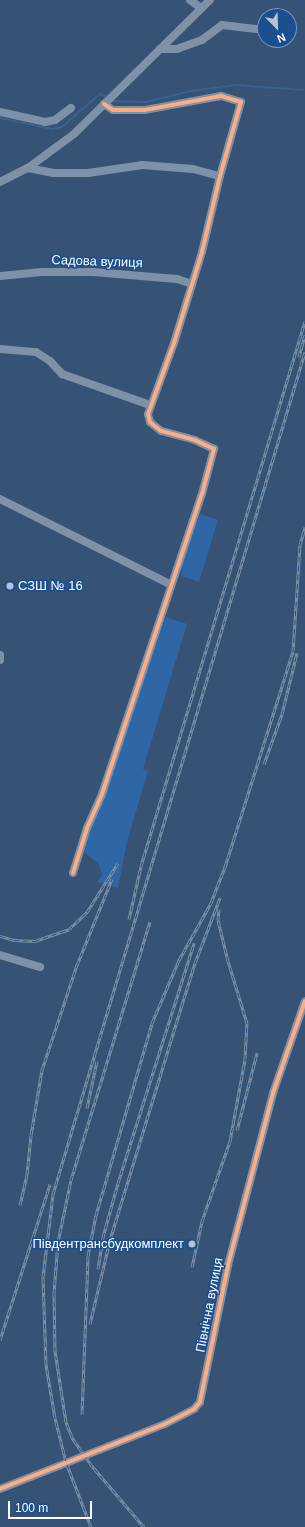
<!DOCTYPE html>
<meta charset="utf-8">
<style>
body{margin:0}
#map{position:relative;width:305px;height:1527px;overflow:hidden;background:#365274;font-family:Arial,sans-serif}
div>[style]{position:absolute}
.green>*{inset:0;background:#2f66a5}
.stream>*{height:1.5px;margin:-0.75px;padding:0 0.75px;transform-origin:0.75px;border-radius:0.75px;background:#3b618d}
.minor>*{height:8px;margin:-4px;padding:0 4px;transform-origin:4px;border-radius:4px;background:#7d92a8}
.rail>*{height:3px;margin-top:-1.5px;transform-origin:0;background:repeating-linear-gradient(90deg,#1b4f8f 0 4.5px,#7e92a7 0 9px);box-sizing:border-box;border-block:1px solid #7e92a7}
.cycleway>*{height:4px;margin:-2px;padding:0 2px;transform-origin:2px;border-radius:2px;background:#ffac80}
.dots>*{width:11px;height:11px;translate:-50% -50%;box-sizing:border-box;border:2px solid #1b4f8f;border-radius:50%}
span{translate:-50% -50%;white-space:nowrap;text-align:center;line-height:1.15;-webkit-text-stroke:3px #1b4f8f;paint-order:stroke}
.street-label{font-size:13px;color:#fff}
.poi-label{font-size:13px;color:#fff}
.left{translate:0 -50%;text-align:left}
.right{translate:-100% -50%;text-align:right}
.north{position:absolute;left:257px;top:8px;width:40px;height:40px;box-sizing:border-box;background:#1b4f8f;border:1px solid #7695bc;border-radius:50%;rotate:157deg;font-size:11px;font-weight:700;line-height:16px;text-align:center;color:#fff}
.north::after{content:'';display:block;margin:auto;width:14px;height:18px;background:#b9c2ce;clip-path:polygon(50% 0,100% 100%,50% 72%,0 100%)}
.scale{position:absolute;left:8px;top:1501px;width:84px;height:18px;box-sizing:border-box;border:2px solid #fff;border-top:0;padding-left:5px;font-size:12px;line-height:14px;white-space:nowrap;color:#fff;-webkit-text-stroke:3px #1b4f8f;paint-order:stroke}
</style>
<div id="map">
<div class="green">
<i style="clip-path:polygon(200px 514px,218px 520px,199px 582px,181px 576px,182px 570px,180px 569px)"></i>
<i style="clip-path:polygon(166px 617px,187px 624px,143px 769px,148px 771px,127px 842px,118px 888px,97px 882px,102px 874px,98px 863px,83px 851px)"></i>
</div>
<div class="stream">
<i style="left:112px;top:101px;width:34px;rotate:2deg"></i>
<i style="left:146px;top:102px;width:46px;rotate:-13.7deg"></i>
<i style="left:191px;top:91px;width:44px;rotate:-7.8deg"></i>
<i style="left:235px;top:85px;width:68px;rotate:4.2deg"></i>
<i style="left:0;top:118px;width:53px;rotate:11.9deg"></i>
<i style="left:52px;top:129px;width:10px;rotate:-11deg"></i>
<i style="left:62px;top:127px;width:50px;rotate:-41deg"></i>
<i style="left:100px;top:94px;width:6px;rotate:18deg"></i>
</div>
<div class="minor">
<i style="left:190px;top:0;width:14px;rotate:36deg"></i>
<i style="left:160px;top:49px;width:17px"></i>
<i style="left:177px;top:49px;width:27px;rotate:-20deg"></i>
<i style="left:202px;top:40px;width:25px;rotate:-37deg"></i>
<i style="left:222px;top:25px;width:43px;rotate:6.6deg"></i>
<i style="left:0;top:112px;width:46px;rotate:12.5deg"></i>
<i style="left:45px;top:122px;width:10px;rotate:-11deg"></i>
<i style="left:55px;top:120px;width:20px;rotate:-37deg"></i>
<i style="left:28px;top:168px;width:26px;rotate:11deg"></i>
<i style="left:54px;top:173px;width:34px"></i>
<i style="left:88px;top:173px;width:55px;rotate:-8.4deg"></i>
<i style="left:142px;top:165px;width:51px;rotate:4.5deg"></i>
<i style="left:193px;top:169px;width:28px;rotate:15deg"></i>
<i style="left:0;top:182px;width:31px;rotate:-27deg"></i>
<i style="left:28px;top:168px;width:57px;rotate:-36.5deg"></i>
<i style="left:74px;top:134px;width:191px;rotate:-44.6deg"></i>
<i style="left:0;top:276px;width:42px;rotate:-5.4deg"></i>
<i style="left:42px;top:272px;width:51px"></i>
<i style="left:93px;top:272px;width:84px;rotate:4.8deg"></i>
<i style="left:177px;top:279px;width:16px;rotate:18deg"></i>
<i style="left:0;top:349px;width:36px;rotate:5deg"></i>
<i style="left:36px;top:352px;width:17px;rotate:33deg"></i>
<i style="left:50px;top:361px;width:18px;rotate:47deg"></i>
<i style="left:62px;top:374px;width:93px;rotate:19.4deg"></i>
<i style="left:0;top:499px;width:190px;rotate:26.6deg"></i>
<i style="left:0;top:655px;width:5px;rotate:90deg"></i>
<i style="left:73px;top:873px;width:47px;rotate:-72.7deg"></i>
<i style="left:87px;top:828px;width:37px;rotate:-66deg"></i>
<i style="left:102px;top:794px;width:316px;rotate:-71.6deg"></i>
<i style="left:202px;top:494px;width:47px;rotate:-75.1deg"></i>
<i style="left:214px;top:449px;width:21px;rotate:-155deg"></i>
<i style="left:195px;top:440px;width:35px;rotate:-165deg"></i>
<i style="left:161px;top:431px;width:14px;rotate:-141deg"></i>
<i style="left:150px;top:422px;width:8px;rotate:-104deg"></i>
<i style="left:148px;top:414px;width:76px;rotate:-69.9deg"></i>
<i style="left:174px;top:343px;width:95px;rotate:-72.9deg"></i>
<i style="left:202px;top:252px;width:78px;rotate:-76.7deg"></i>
<i style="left:220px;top:176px;width:77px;rotate:-74.2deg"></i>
<i style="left:241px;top:102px;width:21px;rotate:-163deg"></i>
<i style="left:221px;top:96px;width:77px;rotate:169.6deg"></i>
<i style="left:145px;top:110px;width:32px;rotate:180deg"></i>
<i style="left:113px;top:110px;width:11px;rotate:-146deg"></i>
<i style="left:0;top:955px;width:42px;rotate:16.7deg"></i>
<i style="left:0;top:1489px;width:177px;rotate:-21.5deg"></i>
<i style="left:165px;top:1424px;width:33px;rotate:-27deg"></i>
<i style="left:194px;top:1409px;width:9px;rotate:-49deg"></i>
<i style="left:200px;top:1402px;width:140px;rotate:-78.4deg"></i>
<i style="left:228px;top:1265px;width:178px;rotate:-75.3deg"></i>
<i style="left:273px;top:1093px;width:97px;rotate:-70.8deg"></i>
</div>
<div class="rail">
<i style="left:299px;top:357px;width:23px;rotate:-75deg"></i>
<i style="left:264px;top:764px;width:53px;rotate:-70.2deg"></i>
<i style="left:282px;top:714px;width:63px;rotate:-76.2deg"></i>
<i style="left:129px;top:919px;width:54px;rotate:-77.2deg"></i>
<i style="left:141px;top:866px;width:569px;rotate:-73.25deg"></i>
<i style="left:0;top:936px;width:15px;rotate:16deg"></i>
<i style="left:14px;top:940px;width:21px;rotate:3deg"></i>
<i style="left:35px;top:941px;width:36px;rotate:-19deg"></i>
<i style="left:69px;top:929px;width:25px;rotate:-43deg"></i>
<i style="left:87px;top:912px;width:58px;rotate:-57.7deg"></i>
<i style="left:87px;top:1108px;width:48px;rotate:-78deg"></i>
<i style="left:237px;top:1130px;width:80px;rotate:-75.4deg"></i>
<i style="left:20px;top:1205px;width:32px;rotate:-77deg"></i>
<i style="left:27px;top:1174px;width:39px;rotate:-84deg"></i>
<i style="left:31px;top:1135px;width:66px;rotate:-80.4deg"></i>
<i style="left:42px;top:1070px;width:111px;rotate:-71.6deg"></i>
<i style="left:77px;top:965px;width:93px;rotate:-67.9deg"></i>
<i style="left:192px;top:1267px;width:47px;rotate:-77.7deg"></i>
<i style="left:202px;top:1221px;width:85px;rotate:-70.7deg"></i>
<i style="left:230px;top:1141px;width:83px;rotate:-79.6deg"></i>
<i style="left:245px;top:1059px;width:36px;rotate:-87deg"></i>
<i style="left:247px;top:1023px;width:65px;rotate:-107deg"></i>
<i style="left:228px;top:961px;width:42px;rotate:-103.7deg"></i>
<i style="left:218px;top:920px;width:11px;rotate:-85deg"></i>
<i style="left:98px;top:1269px;width:32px;rotate:-81deg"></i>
<i style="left:103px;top:1237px;width:56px;rotate:-74.5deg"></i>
<i style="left:118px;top:1183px;width:252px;rotate:-72.4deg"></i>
<i style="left:90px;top:1324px;width:86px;rotate:-76.6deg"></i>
<i style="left:110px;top:1240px;width:199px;rotate:-73deg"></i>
<i style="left:168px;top:1050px;width:91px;rotate:-72.8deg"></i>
<i style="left:195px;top:963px;width:70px;rotate:-69deg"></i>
<i style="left:0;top:1340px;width:164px;rotate:-72.2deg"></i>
<i style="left:82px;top:1414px;width:158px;rotate:-87.8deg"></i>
<i style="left:88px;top:1256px;width:42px;rotate:-79deg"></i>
<i style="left:96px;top:1215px;width:200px;rotate:-73.7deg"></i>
<i style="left:152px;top:1023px;width:69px;rotate:-66.8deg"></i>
<i style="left:179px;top:960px;width:65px;rotate:-60.7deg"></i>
<i style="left:211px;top:903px;width:39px;rotate:-69deg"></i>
<i style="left:225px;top:867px;width:226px;rotate:-72.5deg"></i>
<i style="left:293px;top:651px;width:106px;rotate:-86.2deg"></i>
<i style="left:300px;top:545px;width:19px;rotate:-74deg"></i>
<i style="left:91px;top:1527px;width:70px;rotate:-111deg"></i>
<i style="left:66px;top:1462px;width:45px;rotate:-104deg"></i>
<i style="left:55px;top:1418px;width:55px;rotate:-99.5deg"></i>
<i style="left:46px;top:1364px;width:87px;rotate:-92deg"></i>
<i style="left:43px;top:1277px;width:84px;rotate:-83.1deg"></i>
<i style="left:53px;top:1194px;width:879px;rotate:-73.34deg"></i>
<i style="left:144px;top:1527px;width:80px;rotate:-130.4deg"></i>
<i style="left:92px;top:1466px;width:35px;rotate:-125deg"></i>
<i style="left:72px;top:1437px;width:16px;rotate:-112deg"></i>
<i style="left:66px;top:1422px;width:72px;rotate:-98.8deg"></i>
<i style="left:55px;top:1351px;width:58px;rotate:-91deg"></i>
<i style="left:54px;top:1293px;width:51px;rotate:-85.5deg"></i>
<i style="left:58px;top:1242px;width:63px;rotate:-78.2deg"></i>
<i style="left:71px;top:1180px;width:270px;rotate:-73deg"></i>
</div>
<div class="cycleway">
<i style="left:73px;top:873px;width:47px;rotate:-72.7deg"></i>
<i style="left:87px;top:828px;width:37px;rotate:-66deg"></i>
<i style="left:102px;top:794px;width:316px;rotate:-71.6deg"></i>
<i style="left:202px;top:494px;width:47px;rotate:-75.1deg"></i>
<i style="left:214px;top:449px;width:21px;rotate:-155deg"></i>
<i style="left:195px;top:440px;width:35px;rotate:-165deg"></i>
<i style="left:161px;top:431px;width:14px;rotate:-141deg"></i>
<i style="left:150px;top:422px;width:8px;rotate:-104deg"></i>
<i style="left:148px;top:414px;width:76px;rotate:-69.9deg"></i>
<i style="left:174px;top:343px;width:95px;rotate:-72.9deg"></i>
<i style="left:202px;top:252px;width:78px;rotate:-76.7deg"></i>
<i style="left:220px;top:176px;width:77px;rotate:-74.2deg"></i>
<i style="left:241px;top:102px;width:21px;rotate:-163deg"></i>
<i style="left:221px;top:96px;width:77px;rotate:169.6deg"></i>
<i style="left:145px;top:110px;width:32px;rotate:180deg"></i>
<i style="left:113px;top:110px;width:11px;rotate:-146deg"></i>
<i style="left:0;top:1489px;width:177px;rotate:-21.5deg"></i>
<i style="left:165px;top:1424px;width:33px;rotate:-27deg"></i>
<i style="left:194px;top:1409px;width:9px;rotate:-49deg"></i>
<i style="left:200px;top:1402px;width:140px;rotate:-78.4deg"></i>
<i style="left:228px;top:1265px;width:178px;rotate:-75.3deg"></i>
<i style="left:273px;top:1093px;width:97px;rotate:-70.8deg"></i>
</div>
<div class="dots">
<i style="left:10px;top:586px;background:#b9c2ce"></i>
<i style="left:192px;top:1244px;background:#b9c2ce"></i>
</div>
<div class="street-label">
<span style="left:97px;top:262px;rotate:2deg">Садова вулиця</span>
<span style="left:210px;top:1305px;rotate:-79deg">Північна вулиця</span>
</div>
<div class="poi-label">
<span class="left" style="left:18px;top:586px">СЗШ № 16</span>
<span class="right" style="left:184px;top:1244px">Південтрансбудкомплект</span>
</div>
<div class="north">N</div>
<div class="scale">100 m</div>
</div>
